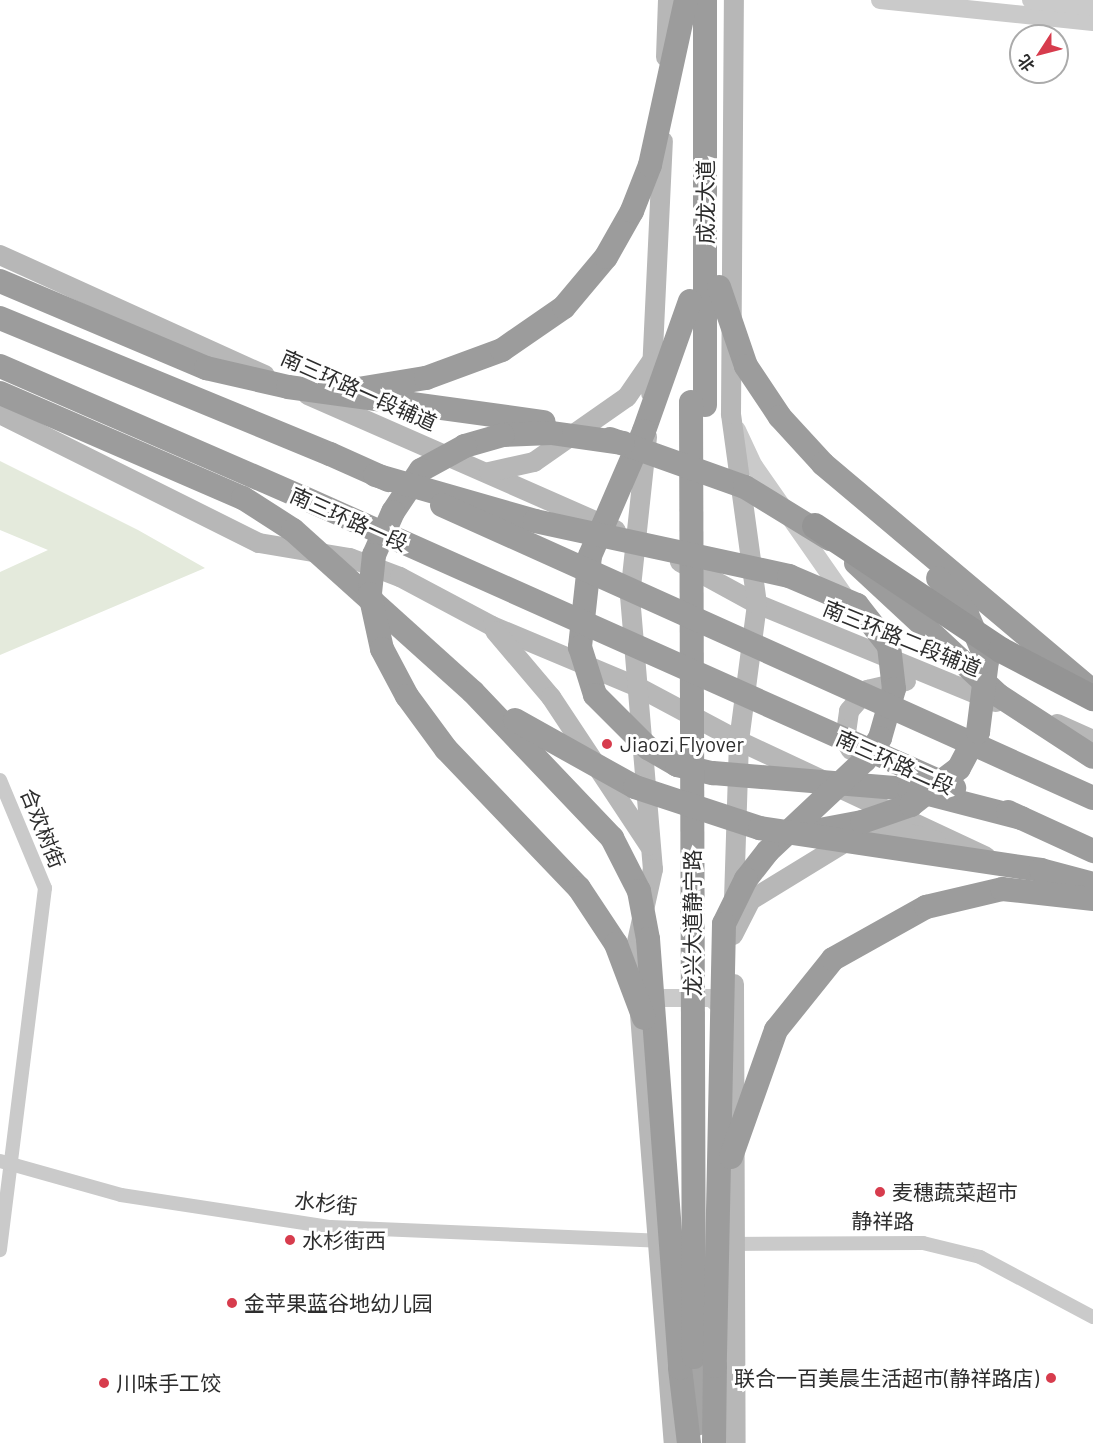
<!DOCTYPE html>
<meta charset="utf-8">
<style>
body{margin:0}
#map{position:relative;width:1093px;height:1443px;overflow:hidden;background:#fff;font-family:Barlow,"Noto Sans SC",sans-serif}
div>[style]{position:absolute}
.green>*{inset:0;background:#e4eadc}
.minor>*{height:14px;margin:-7px;padding:0 7px;transform-origin:7px;border-radius:7px;background:#cacaca}
.tertiary>*{height:18px;margin:-9px;padding:0 9px;transform-origin:9px;border-radius:9px;background:#cacaca}
.secondary>*{height:20px;margin:-10px;padding:0 10px;transform-origin:10px;border-radius:10px;background:#b7b7b7}
.primary>*{height:22px;margin:-11px;padding:0 11px;transform-origin:11px;border-radius:11px;background:#a5a5a5}
.trunk>*{height:24px;margin:-12px;padding:0 12px;transform-origin:12px;border-radius:12px;background:#9c9c9c}
.trunk-bridge>*{height:24px;margin:-12px;padding:0 12px;transform-origin:12px;border-radius:12px;background:#9c9c9c}
.motorway-bridge>*{height:26px;margin:-13px;padding:0 13px;transform-origin:13px;border-radius:13px;background:#949494}
.dots>*{width:16px;height:16px;translate:-50% -50%;box-sizing:border-box;border:3px solid #fff;border-radius:50%}
span{translate:-50% -50%;white-space:nowrap;text-align:center;line-height:1.15;-webkit-text-stroke:6px #fff;paint-order:stroke}
.street-label{font-size:21px;color:#2d2d2d}
.poi-label{font-size:21px;color:#2d2d2d}
.left{translate:0 -50%;text-align:left}
.right{translate:-100% -50%;text-align:right}
.north{position:absolute;left:1009px;top:24px;width:60px;height:60px;box-sizing:border-box;background:#fff;border:2px solid #ababab;border-radius:50%;rotate:234deg;font-size:16px;font-weight:700;line-height:24px;text-align:center;color:#2d2d2d}
.north::after{content:'';display:block;margin:auto;width:21px;height:27px;background:#d73c4d;clip-path:polygon(50% 0,100% 100%,50% 72%,0 100%)}
</style>
<div id="map">
<div class="green">
<i style="clip-path:polygon(0 461px,138px 530px,205px 568px,0 655px,0 572px,48px 550px,0 530px)"></i>
</div>
<div class="minor">
<i style="left:0;top:780px;width:117px;rotate:67.4deg"></i>
<i style="left:45px;top:888px;width:365px;rotate:97.1deg"></i>
<i style="left:0;top:1161px;width:126px;rotate:15.7deg"></i>
<i style="left:121px;top:1195px;width:212px;rotate:8.7deg"></i>
<i style="left:331px;top:1227px;width:334px;rotate:2.4deg"></i>
<i style="left:726px;top:1244px;width:197px;rotate:-0.3deg"></i>
<i style="left:923px;top:1243px;width:59px;rotate:13.8deg"></i>
<i style="left:980px;top:1257px;width:128px;rotate:28deg"></i>
</div>
<div class="tertiary">
<i style="left:880px;top:0;width:214px;rotate:5.9deg"></i>
<i style="left:1031px;top:0;width:62px;rotate:6.4deg"></i>
<i style="left:737px;top:430px;width:40px;rotate:65deg"></i>
<i style="left:754px;top:466px;width:166px;rotate:55.1deg"></i>
<i style="left:641px;top:998px;width:70px"></i>
<i style="left:711px;top:998px;width:21px;rotate:41deg"></i>
</div>
<div class="secondary">
<i style="left:666px;top:57px;width:57px;rotate:-88deg"></i>
<i style="left:0;top:255px;width:291px;rotate:24.4deg"></i>
<i style="left:651px;top:393px;width:252px;rotate:-87.3deg"></i>
<i style="left:308px;top:395px;width:336px;rotate:23.7deg"></i>
<i style="left:0;top:414px;width:289px;rotate:26.5deg"></i>
<i style="left:259px;top:543px;width:92px;rotate:9.4deg"></i>
<i style="left:350px;top:558px;width:53px;rotate:20.8deg"></i>
<i style="left:400px;top:577px;width:104px;rotate:28deg"></i>
<i style="left:492px;top:626px;width:158px;rotate:22.7deg"></i>
<i style="left:638px;top:687px;width:115px;rotate:28.1deg"></i>
<i style="left:739px;top:741px;width:272px;rotate:25.1deg"></i>
<i style="left:647px;top:437px;width:160px;rotate:96.1deg"></i>
<i style="left:630px;top:596px;width:274px;rotate:85.2deg"></i>
<i style="left:653px;top:869px;width:84px;rotate:102.4deg"></i>
<i style="left:635px;top:951px;width:494px;rotate:85.5deg"></i>
<i style="left:489px;top:472px;width:46px;rotate:-12.5deg"></i>
<i style="left:534px;top:462px;width:113px;rotate:-35deg"></i>
<i style="left:627px;top:397px;width:42px;rotate:-55.6deg"></i>
<i style="left:680px;top:562px;width:88px;rotate:28.6deg"></i>
<i style="left:757px;top:604px;width:258px;rotate:22.3deg"></i>
<i style="left:495px;top:631px;width:87px;rotate:49.7deg"></i>
<i style="left:551px;top:697px;width:178px;rotate:56.5deg"></i>
<i style="left:1057px;top:724px;width:39px;rotate:24deg"></i>
<i style="left:851px;top:750px;width:12px;rotate:-121deg"></i>
<i style="left:845px;top:740px;width:29px;rotate:-82deg"></i>
<i style="left:849px;top:711px;width:28px;rotate:-49deg"></i>
<i style="left:867px;top:690px;width:40px;rotate:-13deg"></i>
<i style="left:734px;top:900px;width:159px;rotate:-88.2deg"></i>
<i style="left:739px;top:741px;width:138px;rotate:-82.5deg"></i>
<i style="left:757px;top:604px;width:192px;rotate:-97.8deg"></i>
<i style="left:731px;top:414px;width:414px;rotate:-89.6deg"></i>
<i style="left:733px;top:935px;width:39px;rotate:-63deg"></i>
<i style="left:751px;top:900px;width:136px;rotate:-31.5deg"></i>
<i style="left:867px;top:829px;width:21px;rotate:-3deg"></i>
<i style="left:888px;top:828px;width:50px;rotate:15.2deg"></i>
<i style="left:734px;top:984px;width:459px;rotate:89.8deg"></i>
</div>
<div class="primary">
<i style="left:694px;top:1367px;width:58px;rotate:87deg"></i>
</div>
<div class="trunk">
<i style="left:705px;top:0;width:405px;rotate:90deg"></i>
<i style="left:0;top:281px;width:224px;rotate:22.9deg"></i>
<i style="left:206px;top:368px;width:84px;rotate:13deg"></i>
<i style="left:0;top:318px;width:357px;rotate:22.4deg"></i>
<i style="left:0;top:366px;width:331px;rotate:23.5deg"></i>
<i style="left:809px;top:832px;width:54px;rotate:-10.7deg"></i>
<i style="left:680px;top:1368px;width:76px;rotate:83.2deg"></i>
<i style="left:714px;top:1443px;width:77px;rotate:-89.3deg"></i>
</div>
<div class="trunk-bridge">
<i style="left:719px;top:287px;width:83px;rotate:71.1deg"></i>
<i style="left:746px;top:366px;width:61px;rotate:56.3deg"></i>
<i style="left:780px;top:417px;width:64px;rotate:47.5deg"></i>
<i style="left:823px;top:464px;width:348px;rotate:40.1deg"></i>
<i style="left:690px;top:301px;width:138px;rotate:109.5deg"></i>
<i style="left:644px;top:431px;width:136px;rotate:113.4deg"></i>
<i style="left:590px;top:556px;width:92px;rotate:96.3deg"></i>
<i style="left:580px;top:647px;width:50px;rotate:72.6deg"></i>
<i style="left:595px;top:695px;width:75px;rotate:45deg"></i>
<i style="left:648px;top:748px;width:34px;rotate:30deg"></i>
<i style="left:677px;top:765px;width:37px;rotate:13deg"></i>
<i style="left:713px;top:773px;width:197px;rotate:4.7deg"></i>
<i style="left:909px;top:789px;width:116px;rotate:14.5deg"></i>
<i style="left:288px;top:387px;width:258px;rotate:7.8deg"></i>
<i style="left:358px;top:389px;width:69px;rotate:-9.2deg"></i>
<i style="left:426px;top:378px;width:81px;rotate:-20.2deg"></i>
<i style="left:502px;top:350px;width:75px;rotate:-34.7deg"></i>
<i style="left:564px;top:307px;width:65px;rotate:-50deg"></i>
<i style="left:606px;top:257px;width:53px;rotate:-60.5deg"></i>
<i style="left:632px;top:211px;width:49px;rotate:-68.6deg"></i>
<i style="left:650px;top:165px;width:169px;rotate:-77.7deg"></i>
<i style="left:0;top:393px;width:265px;rotate:23.4deg"></i>
<i style="left:243px;top:498px;width:59px;rotate:32.6deg"></i>
<i style="left:293px;top:530px;width:242px;rotate:42deg"></i>
<i style="left:473px;top:692px;width:202px;rotate:46.4deg"></i>
<i style="left:612px;top:838px;width:59px;rotate:63deg"></i>
<i style="left:639px;top:891px;width:49px;rotate:79.4deg"></i>
<i style="left:648px;top:939px;width:430px;rotate:85.7deg"></i>
<i style="left:691px;top:402px;width:955px;rotate:89.82deg"></i>
<i style="left:610px;top:439px;width:143px;rotate:19.6deg"></i>
<i style="left:745px;top:487px;width:100px;rotate:31.5deg"></i>
<i style="left:623px;top:443px;width:73px;rotate:-172.1deg"></i>
<i style="left:551px;top:433px;width:48px;rotate:177.6deg"></i>
<i style="left:503px;top:435px;width:40px;rotate:164deg"></i>
<i style="left:465px;top:446px;width:50px;rotate:151.4deg"></i>
<i style="left:421px;top:470px;width:50px;rotate:123.7deg"></i>
<i style="left:393px;top:512px;width:47px;rotate:113.8deg"></i>
<i style="left:374px;top:555px;width:39px;rotate:96deg"></i>
<i style="left:370px;top:594px;width:56px;rotate:77.7deg"></i>
<i style="left:382px;top:649px;width:53px;rotate:62deg"></i>
<i style="left:407px;top:696px;width:66px;rotate:53.7deg"></i>
<i style="left:446px;top:749px;width:192px;rotate:46.3deg"></i>
<i style="left:579px;top:888px;width:67px;rotate:56.5deg"></i>
<i style="left:616px;top:944px;width:79px;rotate:69.3deg"></i>
<i style="left:330px;top:454px;width:64px;rotate:24.1deg"></i>
<i style="left:375px;top:475px;width:166px;rotate:16deg"></i>
<i style="left:535px;top:521px;width:260px;rotate:12.2deg"></i>
<i style="left:789px;top:576px;width:74px;rotate:23.1deg"></i>
<i style="left:857px;top:605px;width:52px;rotate:52deg"></i>
<i style="left:889px;top:646px;width:43px;rotate:83.4deg"></i>
<i style="left:894px;top:689px;width:51px;rotate:105.9deg"></i>
<i style="left:880px;top:738px;width:27px;rotate:124deg"></i>
<i style="left:865px;top:760px;width:133px;rotate:136.8deg"></i>
<i style="left:768px;top:851px;width:36px;rotate:128deg"></i>
<i style="left:746px;top:879px;width:50px;rotate:116.1deg"></i>
<i style="left:724px;top:924px;width:442px;rotate:91.2deg"></i>
<i style="left:304px;top:498px;width:712px;rotate:24.04deg"></i>
<i style="left:442px;top:505px;width:714px;rotate:24.23deg"></i>
<i style="left:856px;top:563px;width:194px;rotate:42.9deg"></i>
<i style="left:998px;top:695px;width:113px;rotate:33.1deg"></i>
<i style="left:515px;top:720px;width:137px;rotate:29.2deg"></i>
<i style="left:635px;top:787px;width:132px;rotate:18.2deg"></i>
<i style="left:760px;top:828px;width:284px;rotate:8.5deg"></i>
<i style="left:1041px;top:870px;width:54px;rotate:15.1deg"></i>
<i style="left:1008px;top:812px;width:94px;rotate:24.6deg"></i>
<i style="left:862px;top:822px;width:52px;rotate:-19.1deg"></i>
<i style="left:911px;top:805px;width:29px;rotate:-38deg"></i>
<i style="left:934px;top:787px;width:31px;rotate:-37deg"></i>
<i style="left:959px;top:768px;width:41px;rotate:-62.2deg"></i>
<i style="left:978px;top:732px;width:72px;rotate:-82.8deg"></i>
<i style="left:987px;top:661px;width:51px;rotate:-113.1deg"></i>
<i style="left:967px;top:614px;width:46px;rotate:-128.9deg"></i>
<i style="left:731px;top:1157px;width:135px;rotate:-70.5deg"></i>
<i style="left:776px;top:1030px;width:91px;rotate:-51.2deg"></i>
<i style="left:833px;top:959px;width:107px;rotate:-29.2deg"></i>
<i style="left:926px;top:907px;width:78px;rotate:-13.3deg"></i>
<i style="left:1002px;top:889px;width:92px;rotate:6.3deg"></i>
</div>
<div class="motorway-bridge">
<i style="left:815px;top:526px;width:224px;rotate:33.7deg"></i>
<i style="left:1001px;top:650px;width:104px;rotate:27.6deg"></i>
</div>
<div class="dots">
<i style="left:607px;top:744px;background:#d73c4d"></i>
<i style="left:880px;top:1192px;background:#d73c4d"></i>
<i style="left:290px;top:1240px;background:#d73c4d"></i>
<i style="left:232px;top:1303px;background:#d73c4d"></i>
<i style="left:1051px;top:1378px;background:#d73c4d"></i>
<i style="left:104px;top:1383px;background:#d73c4d"></i>
</div>
<div class="street-label">
<span style="left:705px;top:202px;rotate:-90deg">成龙大道</span>
<span style="left:359px;top:390px;rotate:24deg">南三环路一段辅道</span>
<span style="left:349px;top:519px;rotate:24deg">南三环路一段</span>
<span style="left:902px;top:638px;rotate:22deg">南三环路二段辅道</span>
<span style="left:895px;top:762px;rotate:24deg">南三环路二段</span>
<span style="left:43px;top:828px;rotate:68deg">合欢树街</span>
<span style="left:692px;top:923px;rotate:-90deg">龙兴大道静宁路</span>
<span style="left:326px;top:1203px;rotate:6deg">水杉街</span>
<span style="left:883px;top:1221px;rotate:1deg">静祥路</span>
</div>
<div class="poi-label">
<span class="left" style="left:620px;top:744px">Jiaozi Flyover</span>
<span class="left" style="left:892px;top:1192px">麦穗蔬菜超市</span>
<span class="left" style="left:302px;top:1240px">水杉街西</span>
<span class="left" style="left:244px;top:1303px">金苹果蓝谷地幼儿园</span>
<span class="right" style="left:1039px;top:1378px">联合一百美晨生活超市(静祥路店)</span>
<span class="left" style="left:116px;top:1383px">川味手工饺</span>
</div>
<div class="north">北</div>
</div>
